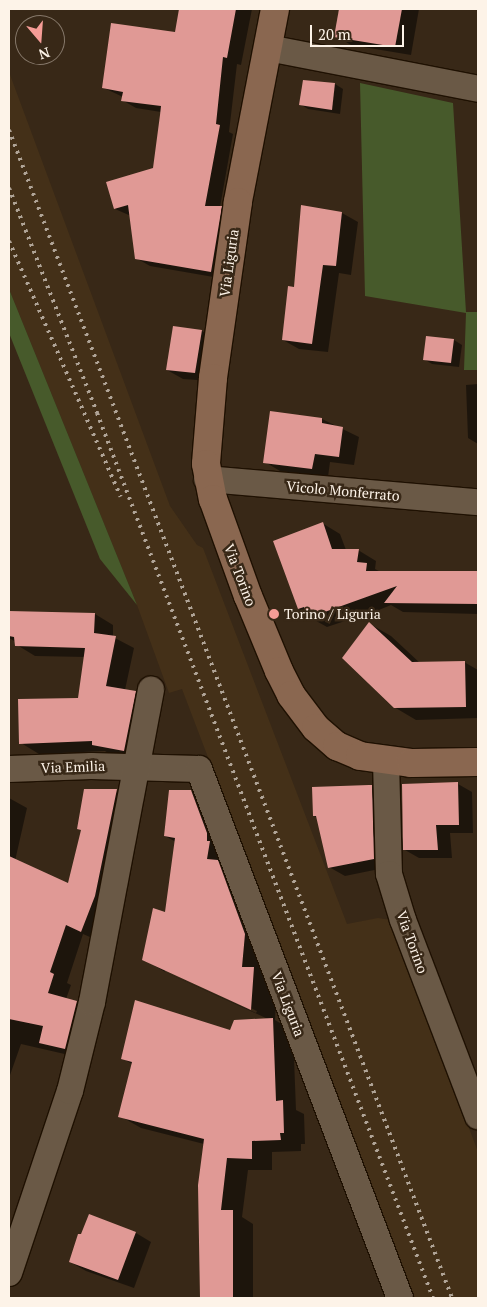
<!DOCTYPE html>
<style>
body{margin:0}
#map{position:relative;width:487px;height:1307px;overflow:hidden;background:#382817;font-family:"PT Serif",serif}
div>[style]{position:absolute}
.built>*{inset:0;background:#443018}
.green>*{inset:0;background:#475a2b}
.shadow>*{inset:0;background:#0007}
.building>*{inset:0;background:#e09995}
.roads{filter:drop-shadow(1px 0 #1f1102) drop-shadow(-1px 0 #1f1102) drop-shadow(0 1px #1f1102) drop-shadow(0 -1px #1f1102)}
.street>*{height:26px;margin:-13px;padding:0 13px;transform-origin:13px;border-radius:13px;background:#6a5946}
.secondary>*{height:28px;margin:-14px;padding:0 14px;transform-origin:14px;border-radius:14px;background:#8a6750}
.rail>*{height:4px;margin-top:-2px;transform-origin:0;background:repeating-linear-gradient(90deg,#b0a497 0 2.5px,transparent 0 7.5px)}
.dots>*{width:14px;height:14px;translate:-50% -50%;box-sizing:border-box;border:2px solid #382817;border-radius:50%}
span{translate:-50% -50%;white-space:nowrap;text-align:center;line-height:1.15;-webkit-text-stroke:5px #382817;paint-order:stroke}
.street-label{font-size:14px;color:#fdf3e8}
.poi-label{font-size:14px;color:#fdf3e8}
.left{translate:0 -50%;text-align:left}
.frame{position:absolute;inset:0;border:10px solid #fdf3e8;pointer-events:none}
.north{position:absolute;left:15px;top:15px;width:50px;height:50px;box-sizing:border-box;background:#382817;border:1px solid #87796b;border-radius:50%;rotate:162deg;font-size:14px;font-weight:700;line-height:20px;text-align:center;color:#fdf3e8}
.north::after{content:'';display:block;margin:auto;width:18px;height:22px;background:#f59c96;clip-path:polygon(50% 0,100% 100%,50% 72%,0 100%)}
.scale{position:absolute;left:310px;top:25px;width:94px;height:22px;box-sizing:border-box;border:2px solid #fdf3e8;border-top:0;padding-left:6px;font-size:15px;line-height:18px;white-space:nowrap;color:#fdf3e8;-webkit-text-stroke:4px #382817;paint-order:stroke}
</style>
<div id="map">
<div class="built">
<i style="clip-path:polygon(9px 72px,170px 506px,197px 545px,203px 548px,347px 924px,378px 918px,391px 920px,478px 1152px,478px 1298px,414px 1298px,182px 689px,169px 693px,137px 605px,9px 289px)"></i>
</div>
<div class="green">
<i style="clip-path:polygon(360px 83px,453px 103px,466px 312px,478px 312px,478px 370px,464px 370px,466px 313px,365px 296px)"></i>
<i style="clip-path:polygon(9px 289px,137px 605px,100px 559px,9px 333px)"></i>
</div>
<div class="shadow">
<i style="clip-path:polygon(180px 9px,252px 9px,241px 65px,237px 64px,229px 132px,233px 134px,220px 207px,235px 215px,225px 279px,150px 266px,136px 258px,131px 216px,115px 209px,154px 169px,161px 112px,136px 108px,122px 100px,123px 97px,104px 88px,176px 33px)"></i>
<i style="clip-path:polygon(340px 9px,419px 9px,411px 55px,351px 45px,336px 36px)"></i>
<i style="clip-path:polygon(335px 84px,343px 89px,340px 114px,308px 109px,300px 104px)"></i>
<i style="clip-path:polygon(342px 213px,358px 222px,351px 275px,339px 273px,328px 352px,299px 349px,283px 340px,295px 289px)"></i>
<i style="clip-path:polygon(174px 327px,202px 331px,218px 340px,211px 381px,183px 379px,167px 370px)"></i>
<i style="clip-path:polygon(427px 337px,454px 340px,462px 345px,459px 367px,432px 364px,424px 359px)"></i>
<i style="clip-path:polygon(478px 384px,478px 451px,478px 444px,468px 438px,466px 385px)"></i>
<i style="clip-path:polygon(322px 419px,359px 437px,354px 465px,330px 462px,328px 477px,280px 471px,265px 462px)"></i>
<i style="clip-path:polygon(322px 523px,340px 534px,346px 550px,358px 550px,376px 561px,375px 569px,381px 572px,478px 572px,478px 614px,403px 612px,391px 605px,374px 612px,363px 611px,366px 614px,327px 627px,309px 617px,299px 609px)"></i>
<i style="clip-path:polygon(9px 614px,95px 614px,113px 625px,113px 637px,134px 648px,125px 690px,135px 692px,154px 702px,143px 760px,111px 755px,105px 751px,39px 754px,21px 743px,79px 699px,85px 657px,35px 656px,17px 645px,16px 642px,9px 638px)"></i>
<i style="clip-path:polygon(370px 624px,391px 636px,420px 663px,464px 662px,478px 670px,478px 718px,416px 720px,394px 707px)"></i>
<i style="clip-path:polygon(458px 784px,472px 792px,473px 833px,450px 833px,452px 858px,419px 858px,405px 850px)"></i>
<i style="clip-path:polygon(371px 786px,387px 795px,389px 867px,345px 876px,329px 867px,318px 818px,314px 816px)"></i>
<i style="clip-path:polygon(117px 791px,134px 801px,99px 941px,83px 934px,67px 983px,71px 985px,66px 999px,76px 1002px,94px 1012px,82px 1058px,21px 1044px,9px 1078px,9px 798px,27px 808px,15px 861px,69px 885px)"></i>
<i style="clip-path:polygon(evenodd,191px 791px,214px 805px,277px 982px,275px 1020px,293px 1031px,296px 1110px,304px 1114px,305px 1144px,301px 1144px,301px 1151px,272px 1152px,272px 1170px,248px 1170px,242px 1217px,253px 1224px,253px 1298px,201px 1298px,199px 1185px,204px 1144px,141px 1128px,120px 1116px,132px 1064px,122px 1058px,230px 1031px,268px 1019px,167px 973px,143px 959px,166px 914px,176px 842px,165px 836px,191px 791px,165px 969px,257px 1011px,256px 1013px,165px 972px,165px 969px)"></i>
<i style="clip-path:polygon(136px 1233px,151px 1242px,134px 1288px,86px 1271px,70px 1262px)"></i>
</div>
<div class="building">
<i style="clip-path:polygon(179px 9px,236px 9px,227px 58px,223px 57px,216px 124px,220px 125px,205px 206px,222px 206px,211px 272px,135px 259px,128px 205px,114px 209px,106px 182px,153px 168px,160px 115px,161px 106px,121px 101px,123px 92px,102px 88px,111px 23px,175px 32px)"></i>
<i style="clip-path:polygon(339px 9px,402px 9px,395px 47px,334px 37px)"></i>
<i style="clip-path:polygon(303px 80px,335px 83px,332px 110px,299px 105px)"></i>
<i style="clip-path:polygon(301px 205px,342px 212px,336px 266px,323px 265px,312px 344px,282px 340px,288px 286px,294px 287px)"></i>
<i style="clip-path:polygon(173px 326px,202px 330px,195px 373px,166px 370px)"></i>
<i style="clip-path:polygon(426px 336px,454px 339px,451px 363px,423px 360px)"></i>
<i style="clip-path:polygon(270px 411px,322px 418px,322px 423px,343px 427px,339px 457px,315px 454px,312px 469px,263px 463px)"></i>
<i style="clip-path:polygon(323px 522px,332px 549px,359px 549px,357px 562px,367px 563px,366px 571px,478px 571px,478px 604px,384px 603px,397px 586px,308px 618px,304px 607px,298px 609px,273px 541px)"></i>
<i style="clip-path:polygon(9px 611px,95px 613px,94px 633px,116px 636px,106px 686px,136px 691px,124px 751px,92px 745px,92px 741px,19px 744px,18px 699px,78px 698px,85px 648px,15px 646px,14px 637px,9px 636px)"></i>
<i style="clip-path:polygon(369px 622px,412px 662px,465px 661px,466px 707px,394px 708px,342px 658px)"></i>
<i style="clip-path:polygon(458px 782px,459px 825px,436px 825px,438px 850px,403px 850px,402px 784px)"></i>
<i style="clip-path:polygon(369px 785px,372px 785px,374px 859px,328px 868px,316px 816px,313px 816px,312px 787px)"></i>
<i style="clip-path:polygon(84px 789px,117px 789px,95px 896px,81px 932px,66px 925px,50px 972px,54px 974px,48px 993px,77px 1001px,65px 1049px,39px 1043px,43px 1026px,9px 1019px,9px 856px,68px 883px,81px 830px,77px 829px)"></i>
<i style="clip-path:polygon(169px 790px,191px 790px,207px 833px,207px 841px,210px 841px,207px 859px,218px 860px,245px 934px,242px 967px,254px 967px,251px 1010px,142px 960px,153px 908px,165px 912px,175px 838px,164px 836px)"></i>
<i style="clip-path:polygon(135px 1000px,230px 1030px,234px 1020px,273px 1018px,276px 1101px,283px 1100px,284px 1133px,280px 1133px,281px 1140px,252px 1141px,252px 1159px,227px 1158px,221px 1210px,233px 1210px,233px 1298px,200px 1298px,198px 1185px,204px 1139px,118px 1117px,132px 1062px,121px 1059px)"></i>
<i style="clip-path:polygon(89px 1214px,136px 1232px,118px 1280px,69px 1262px,78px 1234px,81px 1234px)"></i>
</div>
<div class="roads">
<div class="street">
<i style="left:268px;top:48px;width:214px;rotate:11deg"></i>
<i style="left:207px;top:479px;width:272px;rotate:4.9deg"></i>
<i style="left:386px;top:761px;width:113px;rotate:88.5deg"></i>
<i style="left:389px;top:874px;width:48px;rotate:73.1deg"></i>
<i style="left:403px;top:920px;width:210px;rotate:69.1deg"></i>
<i style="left:9px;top:769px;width:82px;rotate:-2.1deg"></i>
<i style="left:91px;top:766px;width:108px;rotate:1.6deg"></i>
<i style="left:199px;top:769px;width:566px;rotate:69.2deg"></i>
<i style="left:9px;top:1273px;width:192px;rotate:-71.5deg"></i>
<i style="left:70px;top:1091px;width:92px;rotate:-76.1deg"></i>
<i style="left:92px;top:1002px;width:318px;rotate:-79.3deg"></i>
</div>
<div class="secondary">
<i style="left:275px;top:9px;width:197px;rotate:100.9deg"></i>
<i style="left:238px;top:202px;width:178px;rotate:98.1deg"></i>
<i style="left:213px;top:378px;width:86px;rotate:94.7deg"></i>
<i style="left:206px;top:464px;width:36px;rotate:79deg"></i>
<i style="left:213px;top:499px;width:103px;rotate:70.2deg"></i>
<i style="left:248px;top:596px;width:81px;rotate:67.5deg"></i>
<i style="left:279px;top:671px;width:27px;rotate:63deg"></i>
<i style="left:291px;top:695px;width:41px;rotate:52.9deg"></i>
<i style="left:316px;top:728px;width:28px;rotate:41deg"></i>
<i style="left:337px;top:746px;width:25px;rotate:23deg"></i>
<i style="left:360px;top:756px;width:51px;rotate:7.8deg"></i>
<i style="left:411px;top:763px;width:67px;rotate:-0.9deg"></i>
</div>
</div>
<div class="rail">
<i style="left:9px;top:130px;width:1249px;rotate:69.23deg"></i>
<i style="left:9px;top:188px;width:242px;rotate:68.6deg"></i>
<i style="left:97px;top:413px;width:947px;rotate:69.21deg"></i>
<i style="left:9px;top:241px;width:279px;rotate:66.4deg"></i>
</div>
<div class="dots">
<i style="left:274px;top:614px;background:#f59c96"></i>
</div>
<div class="street-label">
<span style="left:229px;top:263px;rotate:-82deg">Via Liguria</span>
<span style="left:343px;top:491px;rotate:5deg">Vicolo Monferrato</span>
<span style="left:240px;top:575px;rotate:69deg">Via Torino</span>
<span style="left:73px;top:767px;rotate:-2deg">Via Emilia</span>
<span style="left:412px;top:942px;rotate:70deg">Via Torino</span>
<span style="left:288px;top:1004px;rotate:69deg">Via Liguria</span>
</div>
<div class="poi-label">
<span class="left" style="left:284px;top:614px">Torino / Liguria</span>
</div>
<div class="frame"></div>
<div class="north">N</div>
<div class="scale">20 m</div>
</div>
